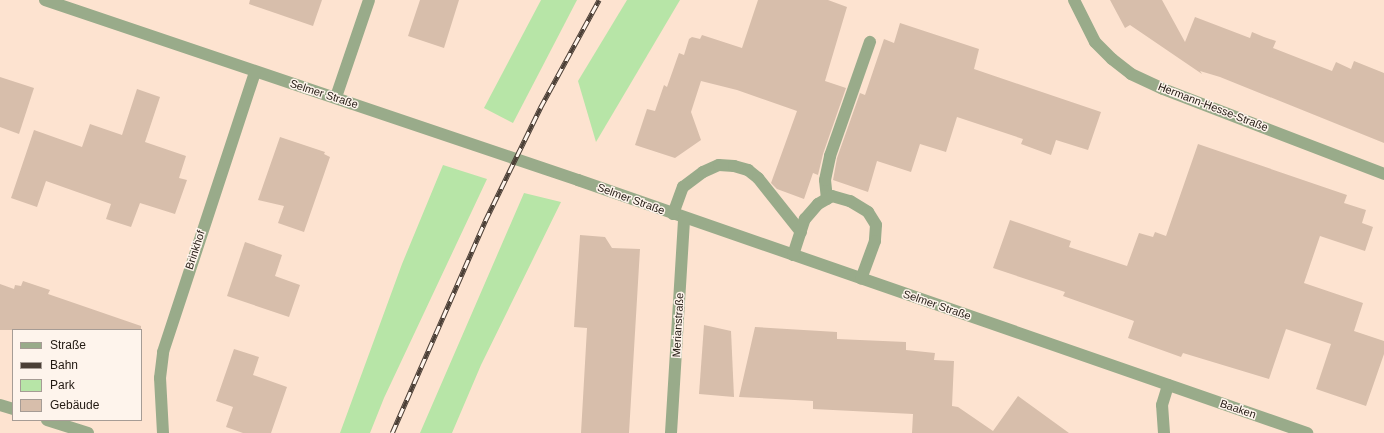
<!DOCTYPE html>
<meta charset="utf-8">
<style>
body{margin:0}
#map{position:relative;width:1384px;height:433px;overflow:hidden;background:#fde3d0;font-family:Helvetica,sans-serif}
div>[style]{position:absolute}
.green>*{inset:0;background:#b7e5a7}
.building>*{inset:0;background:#d7beab}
.minor>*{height:12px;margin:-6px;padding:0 6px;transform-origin:6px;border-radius:6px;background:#99ab8a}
.rail>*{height:4.5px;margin-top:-2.25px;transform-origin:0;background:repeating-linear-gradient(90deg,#fef4ec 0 9px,#4b3f36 0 18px);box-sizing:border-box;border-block:1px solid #4b3f36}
span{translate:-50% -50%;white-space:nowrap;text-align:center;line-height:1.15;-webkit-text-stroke:3px #fef4ec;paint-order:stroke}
.street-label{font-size:11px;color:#221912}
.legend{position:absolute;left:12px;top:329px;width:130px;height:92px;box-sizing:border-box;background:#fef4ec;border:1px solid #a69c95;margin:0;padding:5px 7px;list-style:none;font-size:12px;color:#221912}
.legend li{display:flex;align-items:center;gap:8px;height:20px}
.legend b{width:20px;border:1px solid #a69c95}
</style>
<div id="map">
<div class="green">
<i style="clip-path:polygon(541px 0,577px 0,513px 123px,484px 108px)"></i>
<i style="clip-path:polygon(627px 0,680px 0,596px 142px,578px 81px)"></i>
<i style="clip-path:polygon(443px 165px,487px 179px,384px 398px,370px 433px,340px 433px,402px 264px)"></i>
<i style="clip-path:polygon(524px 193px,561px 202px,481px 365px,452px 433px,420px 433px)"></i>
</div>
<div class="building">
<i style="clip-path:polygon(250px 0,322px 0,313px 26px,249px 4px)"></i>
<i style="clip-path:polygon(420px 0,459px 0,444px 48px,408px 36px)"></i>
<i style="clip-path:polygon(758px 0,828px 0,847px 7px,825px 81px,846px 88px,823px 154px,818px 175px,813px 173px,804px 199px,777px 189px,771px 183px,797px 111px,737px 90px,701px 81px,691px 112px,701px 140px,675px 158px,635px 145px,647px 109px,655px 111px,664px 85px,667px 87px,679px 53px,684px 55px,689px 39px,692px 37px,700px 39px,702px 35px,742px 48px)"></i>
<i style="clip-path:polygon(1110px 0,1162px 0,1185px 42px,1195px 17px,1250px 38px,1252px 32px,1264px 37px,1276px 41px,1273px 48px,1332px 71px,1336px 62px,1351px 69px,1354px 61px,1384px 73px,1384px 143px,1220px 77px,1200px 71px,1202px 74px,1130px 25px,1125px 28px)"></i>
<i style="clip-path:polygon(900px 23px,979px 49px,974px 69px,1101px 112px,1088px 150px,1056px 140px,1051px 155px,1021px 144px,1023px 139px,957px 117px,946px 152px,920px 144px,911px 172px,877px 161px,868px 192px,833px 180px,837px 158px,860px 93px,865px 95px,884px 39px,894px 43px)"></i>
<i style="clip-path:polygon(0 77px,34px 88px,19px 134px,0 127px)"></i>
<i style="clip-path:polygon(137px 89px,160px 97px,145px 142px,186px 156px,179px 178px,187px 180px,175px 214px,140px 203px,131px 227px,106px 219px,111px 204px,46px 181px,37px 207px,11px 198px,34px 130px,82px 147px,90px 124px,122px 135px)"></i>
<i style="clip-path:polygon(280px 137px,325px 152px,324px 154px,330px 157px,304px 232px,278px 223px,284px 206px,258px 200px)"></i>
<i style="clip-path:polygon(1198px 144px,1347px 195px,1344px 203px,1366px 210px,1362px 223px,1373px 227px,1365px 251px,1320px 236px,1304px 283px,1363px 303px,1354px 331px,1384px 341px,1384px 354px,1366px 406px,1316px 389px,1331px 344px,1286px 329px,1269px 379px,1183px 353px,1181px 357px,1128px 338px,1134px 321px,1063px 296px,1065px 292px,993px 268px,1010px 220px,1071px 241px,1069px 247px,1127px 266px,1139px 233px,1153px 237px,1155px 232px,1166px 236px)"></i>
<i style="clip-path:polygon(580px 235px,605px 237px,612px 248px,640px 249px,629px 433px,581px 433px,587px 328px,574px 327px)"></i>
<i style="clip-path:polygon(245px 242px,282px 255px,275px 276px,300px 285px,289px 317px,227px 296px)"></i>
<i style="clip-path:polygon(23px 281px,50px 290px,48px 294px,141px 326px,141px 330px,0 330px,0 284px,14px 289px,15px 285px,21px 286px)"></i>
<i style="clip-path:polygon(704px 325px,731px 331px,734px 397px,699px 394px)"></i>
<i style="clip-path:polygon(755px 327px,837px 332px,837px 339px,906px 342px,906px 350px,935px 353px,934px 360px,954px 361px,952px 406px,958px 407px,993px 431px,1018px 396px,1069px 433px,912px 433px,913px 414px,813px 409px,813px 401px,739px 397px)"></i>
<i style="clip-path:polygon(234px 349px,259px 357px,253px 375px,287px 387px,271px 433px,243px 433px,226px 427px,233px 407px,216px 401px)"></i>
</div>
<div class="minor">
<i style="left:45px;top:0;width:563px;rotate:18.66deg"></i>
<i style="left:578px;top:180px;width:772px;rotate:19.14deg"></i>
<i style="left:1074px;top:0;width:47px;rotate:63.4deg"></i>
<i style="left:1095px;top:42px;width:24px;rotate:45deg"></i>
<i style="left:1112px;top:59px;width:24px;rotate:38deg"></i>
<i style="left:1131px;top:74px;width:35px;rotate:25deg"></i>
<i style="left:1163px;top:89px;width:237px;rotate:21deg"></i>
<i style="left:336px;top:97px;width:102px;rotate:-71.2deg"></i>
<i style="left:827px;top:199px;width:19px;rotate:-96deg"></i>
<i style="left:825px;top:180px;width:25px;rotate:-78deg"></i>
<i style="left:830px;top:156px;width:121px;rotate:-70.7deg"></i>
<i style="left:673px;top:214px;width:29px;rotate:-70deg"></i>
<i style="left:683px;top:187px;width:25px;rotate:-37deg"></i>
<i style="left:703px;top:172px;width:17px;rotate:-24deg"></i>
<i style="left:719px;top:165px;width:15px;rotate:4deg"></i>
<i style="left:734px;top:166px;width:15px;rotate:16deg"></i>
<i style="left:748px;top:170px;width:13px;rotate:39deg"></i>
<i style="left:758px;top:178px;width:69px;rotate:51.5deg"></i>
<i style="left:793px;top:255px;width:38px;rotate:-72deg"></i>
<i style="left:805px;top:219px;width:20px;rotate:-49deg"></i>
<i style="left:818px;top:204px;width:16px;rotate:-30deg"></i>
<i style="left:832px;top:196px;width:19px;rotate:16deg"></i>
<i style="left:850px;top:201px;width:21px;rotate:31deg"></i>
<i style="left:868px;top:212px;width:15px;rotate:58deg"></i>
<i style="left:876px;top:225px;width:16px;rotate:94deg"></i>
<i style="left:875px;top:241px;width:40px;rotate:110.2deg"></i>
<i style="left:0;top:405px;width:14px;rotate:17deg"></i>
<i style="left:47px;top:420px;width:43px;rotate:17.6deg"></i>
<i style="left:163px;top:433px;width:55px;rotate:-93.1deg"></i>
<i style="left:160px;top:378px;width:26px;rotate:-83deg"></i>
<i style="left:163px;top:352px;width:295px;rotate:-71.8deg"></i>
<i style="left:671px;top:433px;width:215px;rotate:-86.5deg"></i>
<i style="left:1164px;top:433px;width:28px;rotate:-94deg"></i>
<i style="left:1162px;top:405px;width:21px;rotate:-73deg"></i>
</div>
<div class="rail">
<i style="left:392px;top:433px;width:232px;rotate:-66.3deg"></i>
<i style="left:485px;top:221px;width:126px;rotate:-64deg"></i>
<i style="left:540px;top:108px;width:123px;rotate:-61.4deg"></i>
</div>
<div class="street-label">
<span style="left:324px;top:94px;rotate:18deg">Selmer Straße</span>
<span style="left:1213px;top:107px;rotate:21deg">Hermann-Hesse-Straße</span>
<span style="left:631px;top:199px;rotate:20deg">Selmer Straße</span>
<span style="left:195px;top:250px;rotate:-72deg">Brinkhof</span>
<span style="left:937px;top:305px;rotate:19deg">Selmer Straße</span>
<span style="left:678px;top:325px;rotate:-87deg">Merianstraße</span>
<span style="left:1238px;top:409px;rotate:19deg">Baaken</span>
</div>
<ul class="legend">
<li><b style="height:5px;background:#99ab8a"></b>Straße</li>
<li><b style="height:5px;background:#4b3f36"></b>Bahn</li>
<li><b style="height:11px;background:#b7e5a7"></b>Park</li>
<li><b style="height:11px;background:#d7beab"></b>Gebäude</li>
</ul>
</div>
